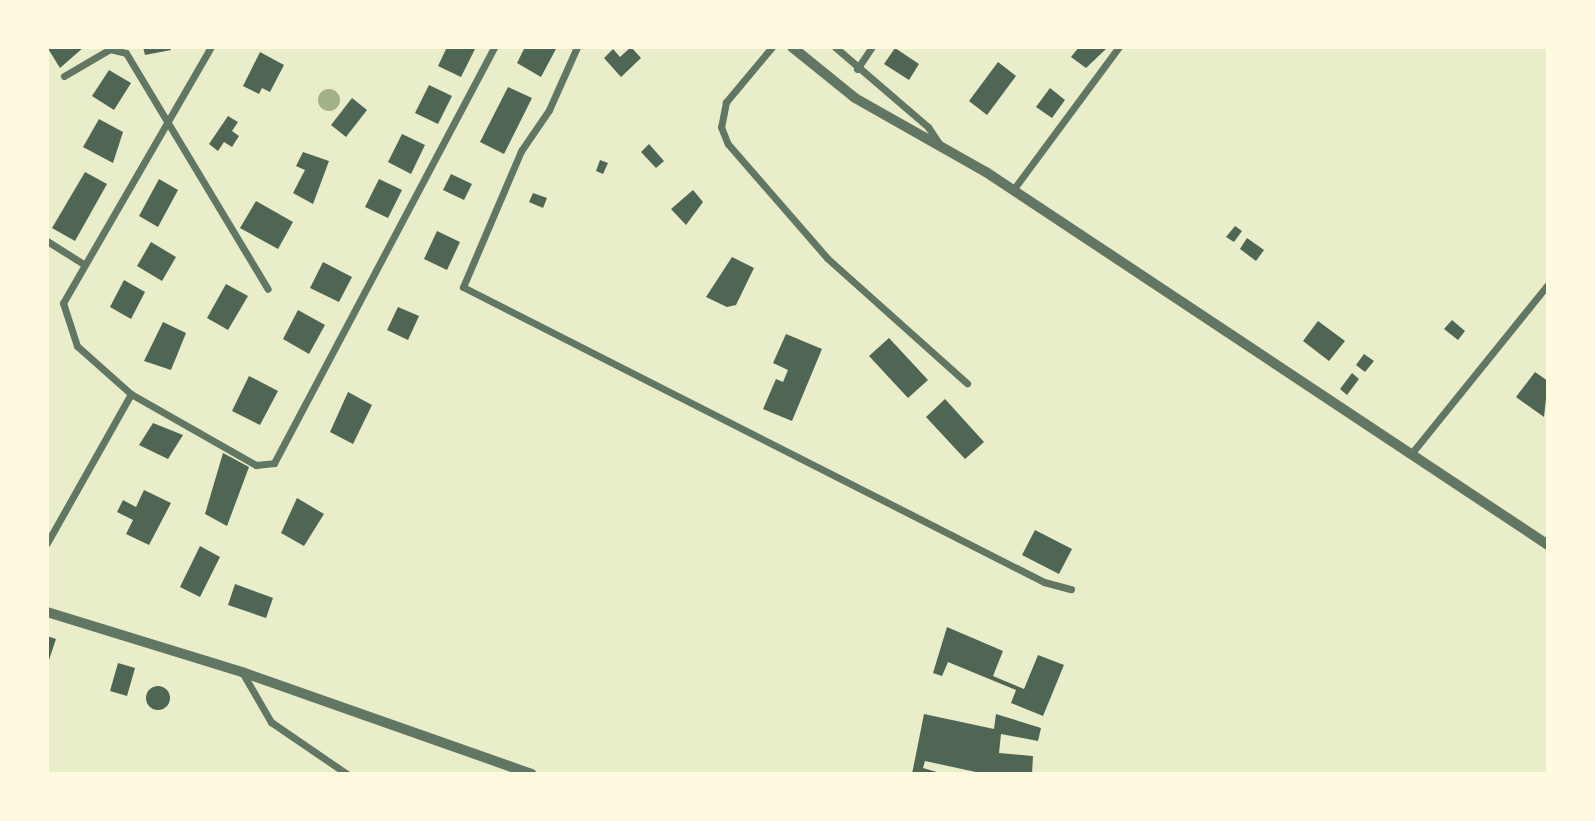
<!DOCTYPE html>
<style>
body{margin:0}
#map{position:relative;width:1595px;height:821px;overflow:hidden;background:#e9edc9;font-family:"Nunito Sans",sans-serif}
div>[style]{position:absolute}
.water>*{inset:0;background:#a3b18a}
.round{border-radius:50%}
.building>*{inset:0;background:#4f6655}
.minor>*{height:7px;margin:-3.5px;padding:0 3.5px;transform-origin:3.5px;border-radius:3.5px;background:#617663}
.tertiary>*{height:10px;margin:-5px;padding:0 5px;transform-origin:5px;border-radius:5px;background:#617663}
span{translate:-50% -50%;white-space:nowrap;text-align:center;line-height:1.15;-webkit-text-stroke:6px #fefae0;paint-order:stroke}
.frame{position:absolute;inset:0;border:49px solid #fefae0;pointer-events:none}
</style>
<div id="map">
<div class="water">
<i class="round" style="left:318px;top:89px;width:22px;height:22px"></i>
</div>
<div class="building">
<i style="clip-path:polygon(47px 47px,84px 47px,60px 68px)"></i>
<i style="clip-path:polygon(143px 47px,170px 47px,171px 50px,145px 55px)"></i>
<i style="clip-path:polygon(447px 47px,475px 49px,461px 77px,438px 66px)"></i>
<i style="clip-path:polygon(525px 47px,557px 47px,541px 77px,517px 63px)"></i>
<i style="clip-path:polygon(631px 47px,641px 58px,621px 77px,604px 58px,613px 49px,620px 57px)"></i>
<i style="clip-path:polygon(1079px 47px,1103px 47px,1106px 49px,1086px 68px,1071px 57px)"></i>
<i style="clip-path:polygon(895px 48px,919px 64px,909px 80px,884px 64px)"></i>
<i style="clip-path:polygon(260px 52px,284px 65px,270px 92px,262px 88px,259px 94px,243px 86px)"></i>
<i style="clip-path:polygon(998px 62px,1016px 76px,987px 115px,969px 101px)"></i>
<i style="clip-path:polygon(109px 70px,131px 83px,114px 110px,92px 96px)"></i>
<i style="clip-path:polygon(429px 85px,452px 96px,438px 124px,415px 113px)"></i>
<i style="clip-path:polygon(508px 87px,532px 98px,504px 154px,480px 142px)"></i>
<i style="clip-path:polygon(1050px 88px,1065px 100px,1052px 118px,1036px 107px)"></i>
<i style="clip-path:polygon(352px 98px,367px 110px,346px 137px,331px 125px)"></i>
<i style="clip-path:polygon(228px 116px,238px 122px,232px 131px,239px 136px,232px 147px,224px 142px,218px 151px,209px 144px)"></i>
<i style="clip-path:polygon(99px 119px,123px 132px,113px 163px,83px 147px)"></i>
<i style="clip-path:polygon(402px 134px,425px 145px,411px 174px,388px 162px)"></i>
<i style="clip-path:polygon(649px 144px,664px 161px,656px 168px,641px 152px)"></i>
<i style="clip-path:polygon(303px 152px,329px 161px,313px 204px,293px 193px,305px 170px,296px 166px)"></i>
<i style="clip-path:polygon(600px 160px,608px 163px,603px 174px,596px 171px)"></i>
<i style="clip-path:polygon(85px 172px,107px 184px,75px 241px,52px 228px)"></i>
<i style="clip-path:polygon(451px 174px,472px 184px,464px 200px,443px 190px)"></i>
<i style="clip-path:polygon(159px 179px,178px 190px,158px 227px,139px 216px)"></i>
<i style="clip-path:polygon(379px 179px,402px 190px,388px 218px,365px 207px)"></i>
<i style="clip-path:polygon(693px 190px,703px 202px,686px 225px,671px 209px)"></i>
<i style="clip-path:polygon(533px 193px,547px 198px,543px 208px,529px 202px)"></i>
<i style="clip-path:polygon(256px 201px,293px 222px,278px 249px,240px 228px)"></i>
<i style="clip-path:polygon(1235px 226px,1242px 231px,1234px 242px,1226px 237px)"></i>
<i style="clip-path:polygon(437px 231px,460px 242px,447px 270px,424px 259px)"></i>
<i style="clip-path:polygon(1247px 238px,1264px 250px,1256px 261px,1240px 249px)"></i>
<i style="clip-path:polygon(151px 242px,176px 257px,162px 281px,137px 266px)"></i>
<i style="clip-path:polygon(732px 257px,754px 268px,736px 305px,727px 307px,706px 297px)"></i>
<i style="clip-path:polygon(323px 262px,352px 277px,339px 302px,310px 288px)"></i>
<i style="clip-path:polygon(124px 280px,145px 292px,131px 319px,110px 307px)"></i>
<i style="clip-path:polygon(226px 284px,248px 296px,228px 330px,207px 318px)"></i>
<i style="clip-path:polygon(398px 307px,419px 316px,408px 340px,387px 330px)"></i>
<i style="clip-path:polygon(298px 310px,325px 325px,309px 354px,283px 339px)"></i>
<i style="clip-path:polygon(1452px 320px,1465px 331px,1458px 340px,1444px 329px)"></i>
<i style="clip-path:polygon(1318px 321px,1345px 341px,1329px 361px,1303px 341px)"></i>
<i style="clip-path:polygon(163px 322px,186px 333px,171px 370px,144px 361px)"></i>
<i style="clip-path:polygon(786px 334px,822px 349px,792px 421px,763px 409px,776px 379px,783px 382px,788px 370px,773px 363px)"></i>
<i style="clip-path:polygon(889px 338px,928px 380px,908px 398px,869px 356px)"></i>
<i style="clip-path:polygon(1364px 354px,1374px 361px,1365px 372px,1356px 365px)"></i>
<i style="clip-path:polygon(1535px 372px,1548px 381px,1544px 417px,1516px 397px)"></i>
<i style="clip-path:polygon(1352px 373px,1359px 379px,1347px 395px,1340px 389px)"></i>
<i style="clip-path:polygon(249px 376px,278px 391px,260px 425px,232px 411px)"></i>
<i style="clip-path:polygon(348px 392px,372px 405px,353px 444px,330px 432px)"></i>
<i style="clip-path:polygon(945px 399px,984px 442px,965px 459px,926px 417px)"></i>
<i style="clip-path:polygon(153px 423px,183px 435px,168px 459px,139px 445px)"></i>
<i style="clip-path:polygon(223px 453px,249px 467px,227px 526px,205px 514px)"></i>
<i style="clip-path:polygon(144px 490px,171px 503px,149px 545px,126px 534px,133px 520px,117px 512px,123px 500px,136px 507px)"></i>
<i style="clip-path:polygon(297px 498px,324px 514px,304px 546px,281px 533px)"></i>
<i style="clip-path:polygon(1035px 530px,1072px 549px,1059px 574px,1022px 555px)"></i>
<i style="clip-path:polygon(200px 546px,220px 557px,200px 597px,180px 587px)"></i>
<i style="clip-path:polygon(235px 584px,273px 598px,266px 618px,228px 605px)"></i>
<i style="clip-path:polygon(947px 627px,1003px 651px,993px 676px,1024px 689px,1038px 655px,1064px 665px,1043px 716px,1011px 703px,1016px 690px,948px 662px,942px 676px,933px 673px)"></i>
<i style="clip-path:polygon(47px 636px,56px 639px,48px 663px,47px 663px)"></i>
<i style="clip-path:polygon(118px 663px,135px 668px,127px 696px,110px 691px)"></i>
<i class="round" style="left:146px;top:686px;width:24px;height:24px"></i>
<i style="clip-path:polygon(924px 714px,994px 729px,996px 714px,1041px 728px,1038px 741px,1001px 734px,999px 753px,1033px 756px,1032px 774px,985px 774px,925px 761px,923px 768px,944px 774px,912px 774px)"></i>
</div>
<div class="minor">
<i style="left:577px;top:47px;width:69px;rotate:114deg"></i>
<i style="left:549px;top:110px;width:50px;rotate:124.3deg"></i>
<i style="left:521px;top:151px;width:148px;rotate:113.1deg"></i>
<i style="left:463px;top:287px;width:652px;rotate:26.92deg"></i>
<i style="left:1044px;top:582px;width:28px;rotate:15deg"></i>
<i style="left:772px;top:47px;width:72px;rotate:129.9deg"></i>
<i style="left:726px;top:102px;width:25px;rotate:101deg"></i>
<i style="left:721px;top:127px;width:18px;rotate:68deg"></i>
<i style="left:728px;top:144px;width:151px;rotate:49deg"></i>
<i style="left:827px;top:258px;width:188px;rotate:41.8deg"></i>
<i style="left:835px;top:47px;width:123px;rotate:40.7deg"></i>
<i style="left:928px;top:127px;width:22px;rotate:56deg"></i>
<i style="left:857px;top:69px;width:27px;rotate:-56deg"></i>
<i style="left:64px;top:76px;width:53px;rotate:-30.4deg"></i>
<i style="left:110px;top:49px;width:16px;rotate:14deg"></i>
<i style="left:126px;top:53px;width:275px;rotate:59deg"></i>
<i style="left:1013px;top:190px;width:178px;rotate:-53.5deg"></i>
<i style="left:47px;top:241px;width:41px;rotate:32.2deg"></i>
<i style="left:131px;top:394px;width:72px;rotate:-138.4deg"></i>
<i style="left:77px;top:346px;width:45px;rotate:-108deg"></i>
<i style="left:63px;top:303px;width:296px;rotate:-60deg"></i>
<i style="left:1411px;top:454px;width:218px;rotate:-51.1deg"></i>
<i style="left:47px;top:543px;width:171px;rotate:-60.6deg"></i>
<i style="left:131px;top:394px;width:144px;rotate:29.6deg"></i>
<i style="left:256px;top:465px;width:18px;rotate:-6deg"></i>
<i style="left:274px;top:463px;width:471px;rotate:-62.1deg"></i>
<i style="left:242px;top:672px;width:58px;rotate:59.9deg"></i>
<i style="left:271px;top:722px;width:92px;rotate:34.4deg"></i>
</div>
<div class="tertiary">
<i style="left:792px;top:47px;width:81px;rotate:39deg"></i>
<i style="left:855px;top:98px;width:150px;rotate:29.5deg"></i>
<i style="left:986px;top:172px;width:675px;rotate:33.57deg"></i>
<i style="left:47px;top:612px;width:204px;rotate:17.1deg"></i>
<i style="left:242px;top:672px;width:307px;rotate:19.4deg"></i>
</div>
<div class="frame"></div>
</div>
